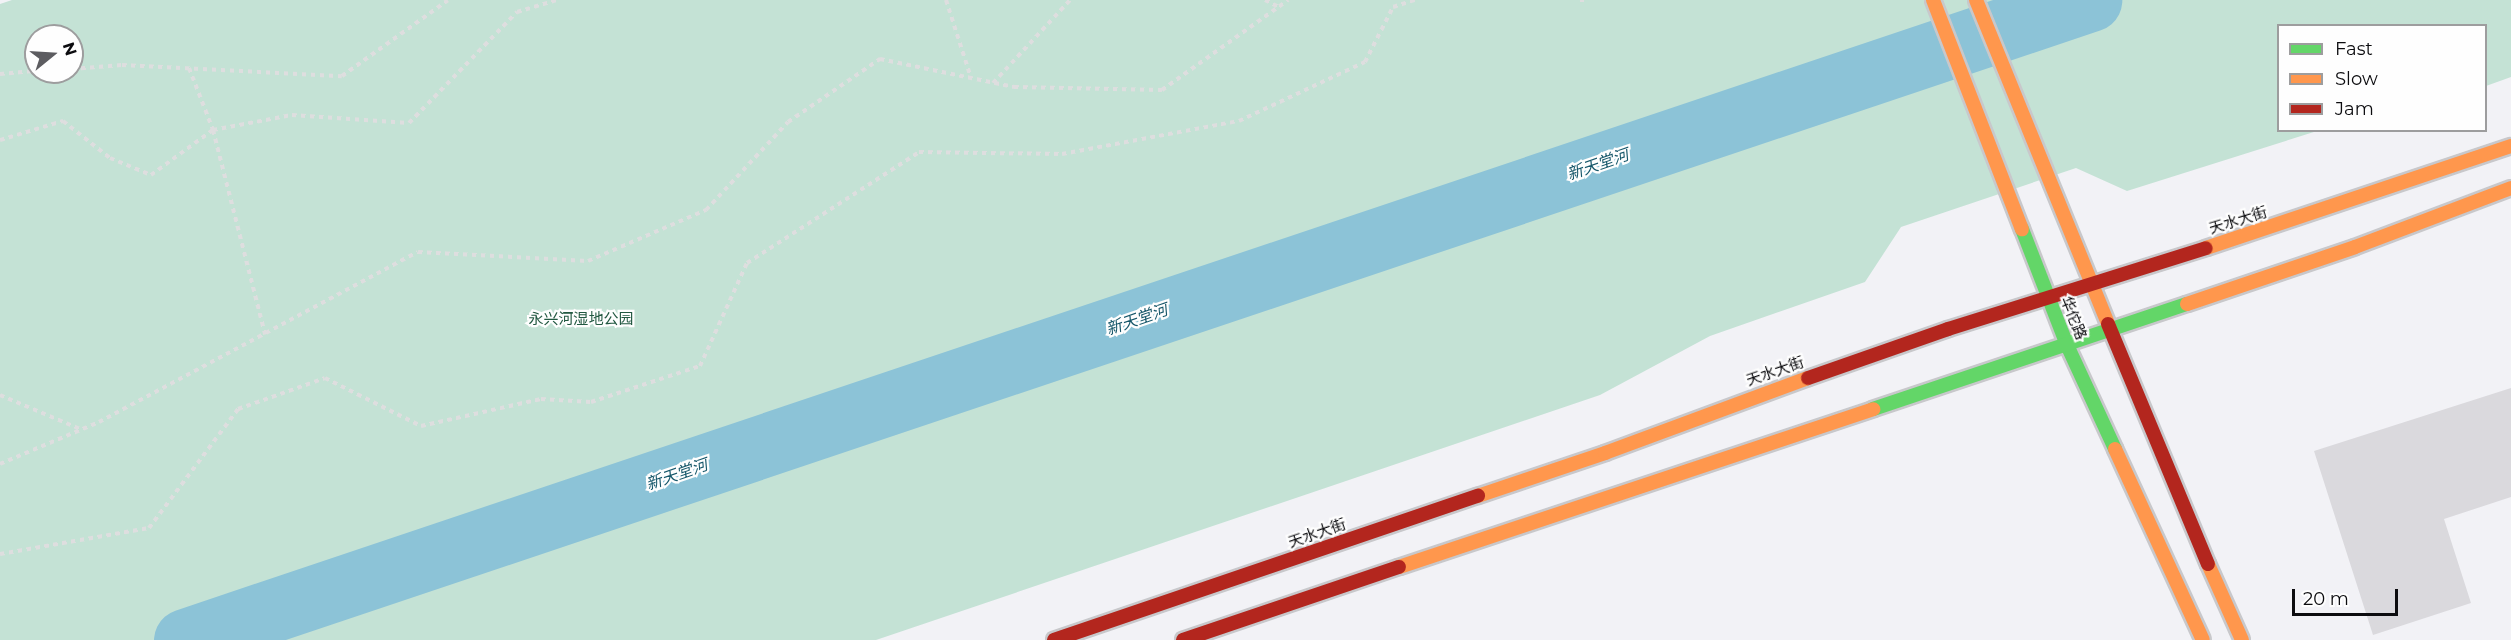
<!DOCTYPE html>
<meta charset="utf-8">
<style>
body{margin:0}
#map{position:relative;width:2511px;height:640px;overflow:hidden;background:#f2f2f6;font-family:Montserrat,"Noto Sans SC",sans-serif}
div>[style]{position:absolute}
.green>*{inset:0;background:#c4e2d5}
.river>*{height:63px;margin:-31.5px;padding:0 31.5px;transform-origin:31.5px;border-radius:31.5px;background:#8cc3d7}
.building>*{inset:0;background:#dad9dd}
.path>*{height:4px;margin-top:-2px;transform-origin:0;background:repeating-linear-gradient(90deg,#dededf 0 4.5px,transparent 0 9px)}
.roads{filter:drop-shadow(2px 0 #c8c8cb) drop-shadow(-2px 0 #c8c8cb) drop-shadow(0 2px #c8c8cb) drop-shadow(0 -2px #c8c8cb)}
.fast>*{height:14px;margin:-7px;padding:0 7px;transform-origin:7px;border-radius:7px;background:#63d668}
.slow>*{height:14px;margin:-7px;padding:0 7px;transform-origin:7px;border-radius:7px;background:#ff974d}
.jam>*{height:14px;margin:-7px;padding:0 7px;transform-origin:7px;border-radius:7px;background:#b3261e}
span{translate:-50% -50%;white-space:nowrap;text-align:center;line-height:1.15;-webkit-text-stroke:4.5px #fefefe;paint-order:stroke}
.street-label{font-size:15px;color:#0c0c0f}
.park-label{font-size:15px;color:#225841}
.water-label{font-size:16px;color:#16576a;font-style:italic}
.legend{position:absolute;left:2277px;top:24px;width:210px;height:108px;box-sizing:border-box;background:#fefefe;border:2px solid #9d9d9e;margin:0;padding:8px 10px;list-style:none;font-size:18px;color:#0c0c0f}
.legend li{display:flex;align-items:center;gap:12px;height:30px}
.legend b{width:30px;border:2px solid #9d9d9e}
.north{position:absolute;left:24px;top:24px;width:60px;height:60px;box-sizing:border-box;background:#fefefe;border:2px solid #9d9d9e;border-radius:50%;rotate:72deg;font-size:16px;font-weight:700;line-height:24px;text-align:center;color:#0c0c0f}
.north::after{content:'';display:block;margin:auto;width:21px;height:27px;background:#5c5c60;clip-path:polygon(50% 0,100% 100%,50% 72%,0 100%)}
.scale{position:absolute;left:2292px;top:589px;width:106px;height:27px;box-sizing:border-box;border:3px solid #0c0c0f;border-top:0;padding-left:8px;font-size:18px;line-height:21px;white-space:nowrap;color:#0c0c0f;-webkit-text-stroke:4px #fefefe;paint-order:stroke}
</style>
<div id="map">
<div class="green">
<i style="clip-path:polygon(evenodd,12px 0,2511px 0,2511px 77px,2486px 86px,2486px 26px,2278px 26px,2278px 130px,2317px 131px,2127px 191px,2076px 168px,1901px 227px,1865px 282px,1710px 336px,1600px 395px,876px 640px,0 640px,0 4px,12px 0,36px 36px,72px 36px,72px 72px,36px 72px,36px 36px)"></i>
</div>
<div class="river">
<i style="left:185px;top:640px;width:2010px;rotate:-18.57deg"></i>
</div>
<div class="building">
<i style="clip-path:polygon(2511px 388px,2511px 497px,2444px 519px,2471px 603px,2373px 635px,2314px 451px)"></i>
</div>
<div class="path">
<i style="left:946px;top:0;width:82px;rotate:72.2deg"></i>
<i style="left:1265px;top:0;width:16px;rotate:27deg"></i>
<i style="left:1580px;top:0;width:4px"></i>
<i style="left:189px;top:68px;width:66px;rotate:68.8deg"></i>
<i style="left:213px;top:130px;width:211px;rotate:75.7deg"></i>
<i style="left:72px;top:69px;width:50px;rotate:-4.6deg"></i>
<i style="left:122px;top:65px;width:220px;rotate:2.9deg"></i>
<i style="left:342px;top:76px;width:130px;rotate:-35.6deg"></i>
<i style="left:0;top:74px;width:36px;rotate:-5deg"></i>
<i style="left:993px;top:83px;width:113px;rotate:-47.1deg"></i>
<i style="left:0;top:140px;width:66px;rotate:-16.8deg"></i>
<i style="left:63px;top:121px;width:60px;rotate:38.2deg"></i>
<i style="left:110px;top:158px;width:44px;rotate:22.5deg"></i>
<i style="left:151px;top:175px;width:77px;rotate:-36deg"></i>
<i style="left:213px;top:130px;width:80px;rotate:-10.8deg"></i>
<i style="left:292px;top:115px;width:117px;rotate:3.9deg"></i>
<i style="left:409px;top:123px;width:155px;rotate:-45.8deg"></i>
<i style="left:517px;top:12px;width:42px;rotate:-16.7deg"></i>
<i style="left:0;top:395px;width:87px;rotate:23deg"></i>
<i style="left:0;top:464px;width:108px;rotate:-23deg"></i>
<i style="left:99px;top:422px;width:361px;rotate:-28.1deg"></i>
<i style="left:418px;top:252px;width:170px;rotate:3deg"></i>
<i style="left:588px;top:261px;width:129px;rotate:-23.4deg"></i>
<i style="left:706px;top:210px;width:120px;rotate:-47deg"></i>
<i style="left:788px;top:122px;width:112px;rotate:-34.4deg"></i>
<i style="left:880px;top:59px;width:137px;rotate:11.8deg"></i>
<i style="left:1014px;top:87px;width:148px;rotate:1.2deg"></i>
<i style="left:1162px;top:90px;width:155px;rotate:-35.5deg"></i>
<i style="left:0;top:554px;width:151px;rotate:-9.9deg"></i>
<i style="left:149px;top:528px;width:149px;rotate:-53.2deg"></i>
<i style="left:238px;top:409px;width:92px;rotate:-19.6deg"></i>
<i style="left:325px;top:378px;width:107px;rotate:26.6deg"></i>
<i style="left:421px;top:426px;width:123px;rotate:-12.7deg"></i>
<i style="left:541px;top:399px;width:50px;rotate:3.4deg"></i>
<i style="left:591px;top:402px;width:115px;rotate:-18.3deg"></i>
<i style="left:700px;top:366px;width:113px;rotate:-65.5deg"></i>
<i style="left:747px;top:263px;width:205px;rotate:-32.8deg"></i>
<i style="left:919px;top:152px;width:143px;rotate:0.8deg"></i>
<i style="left:1062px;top:154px;width:180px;rotate:-10.6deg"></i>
<i style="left:1239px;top:121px;width:139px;rotate:-25.1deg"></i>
<i style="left:1365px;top:62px;width:62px;rotate:-63deg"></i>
<i style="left:1393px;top:7px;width:23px;rotate:-18deg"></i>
</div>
<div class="roads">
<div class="fast">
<i style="left:2022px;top:229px;width:124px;rotate:68.8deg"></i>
<i style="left:2067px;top:345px;width:115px;rotate:65.2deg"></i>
<i style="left:1873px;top:409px;width:331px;rotate:-18.5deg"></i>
</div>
<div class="slow">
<i style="left:1933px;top:0;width:246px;rotate:68.8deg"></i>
<i style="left:1976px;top:0;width:350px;rotate:67.8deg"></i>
<i style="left:2206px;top:248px;width:322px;rotate:-18.5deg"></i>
<i style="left:2187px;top:304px;width:177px;rotate:-18.7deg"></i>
<i style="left:2355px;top:247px;width:167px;rotate:-20.7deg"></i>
<i style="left:2115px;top:449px;width:210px;rotate:65.3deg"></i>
<i style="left:1478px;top:496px;width:134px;rotate:-18.7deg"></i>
<i style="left:1605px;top:453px;width:216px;rotate:-20.3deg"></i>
<i style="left:2208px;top:564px;width:83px;rotate:65.9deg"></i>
<i style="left:1399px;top:567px;width:500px;rotate:-18.4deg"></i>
</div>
<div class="jam">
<i style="left:2108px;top:324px;width:260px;rotate:67.4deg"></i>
<i style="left:1808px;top:378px;width:148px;rotate:-19.3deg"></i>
<i style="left:1948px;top:329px;width:270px;rotate:-17.4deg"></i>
<i style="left:1054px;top:640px;width:448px;rotate:-18.8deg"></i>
<i style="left:1183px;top:640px;width:228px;rotate:-18.7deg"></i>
</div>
</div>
<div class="street-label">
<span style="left:2238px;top:220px;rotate:-17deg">天水大街</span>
<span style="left:2074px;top:318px;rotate:68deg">华佗路</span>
<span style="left:1775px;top:371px;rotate:-19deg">天水大街</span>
<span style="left:1317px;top:533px;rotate:-19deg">天水大街</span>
</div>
<div class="park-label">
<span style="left:581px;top:319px">永兴河湿地公园</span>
</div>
<div class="water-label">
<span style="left:1598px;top:165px;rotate:-19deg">新天堂河</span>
<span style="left:1137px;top:320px;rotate:-19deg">新天堂河</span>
<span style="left:677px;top:475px;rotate:-19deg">新天堂河</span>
</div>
<ul class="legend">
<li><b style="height:8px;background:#63d668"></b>Fast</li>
<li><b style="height:8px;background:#ff974d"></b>Slow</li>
<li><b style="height:8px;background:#b3261e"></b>Jam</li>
</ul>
<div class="north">N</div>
<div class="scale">20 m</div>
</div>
